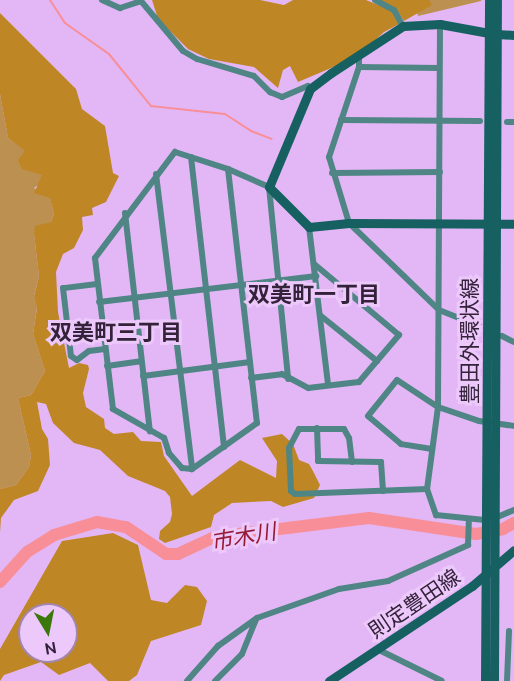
<!DOCTYPE html>
<meta charset="utf-8">
<style>
body{margin:0}
#map{position:relative;width:514px;height:681px;overflow:hidden;background:#e3b7f6;font-family:Ubuntu,"Noto Sans JP",sans-serif}
div>[style]{position:absolute}
.green>*{inset:0;background:#bc9050}
.forest>*{inset:0;background:#bf8625}
.stream>*{height:2px;margin:-1px;padding:0 1px;transform-origin:1px;border-radius:1px;background:#f88f98}
.river>*{height:12px;margin:-6px;padding:0 6px;transform-origin:6px;border-radius:6px;background:#f88f98}
.street>*{height:6px;margin:-3px;padding:0 3px;transform-origin:3px;border-radius:3px;background:#508585}
.secondary>*{height:9px;margin:-4.5px;padding:0 4.5px;transform-origin:4.5px;border-radius:4.5px;background:#166061}
span{translate:-50% -50%;white-space:nowrap;text-align:center;line-height:1.15;-webkit-text-stroke:6px #ecc8fb;paint-order:stroke}
.street-label{font-size:21px;color:#33223a}
.neighbourhood-label{font-size:22px;color:#33223a;font-weight:700}
.water-label{font-size:22px;color:#961a35;font-style:italic}
.north{position:absolute;left:18px;top:603px;width:60px;height:60px;box-sizing:border-box;background:#ecc8fb;border:2px solid #a286ae;border-radius:50%;rotate:170deg;font-size:16px;font-weight:700;line-height:24px;text-align:center;color:#33223a}
.north::after{content:'';display:block;margin:auto;width:21px;height:27px;background:#3c770c;clip-path:polygon(50% 0,100% 100%,50% 72%,0 100%)}
</style>
<div id="map">
<div class="green">
<i style="clip-path:polygon(414px 0,481px 0,481px 1px,418px 16px)"></i>
<i style="clip-path:polygon(0 94px,8px 138px,26px 151px,42px 175px,42px 182px,34px 188px,50px 197px,54px 214px,51px 222px,34px 234px,39px 276px,34px 295px,37px 307px,33px 334px,45px 371px,31px 395px,18px 398px,31px 455px,29px 467px,16px 485px,0 489px)"></i>
</div>
<div class="forest">
<i style="clip-path:polygon(152px 0,260px 0,284px 5px,293px 0,366px 0,393px 11px,399px 24px,384px 32px,357px 57px,298px 82px,290px 66px,283px 70px,278px 88px,254px 67px,209px 59px,188px 49px,158px 19px)"></i>
<i style="clip-path:polygon(379px 0,429px 0,432px 5px,404px 21px,396px 9px)"></i>
<i style="clip-path:polygon(0 13px,76px 89px,82px 109px,105px 126px,113px 173px,119px 176px,106px 202px,92px 208px,93px 215px,82px 217px,83px 230px,74px 248px,63px 254px,56px 272px,58px 312px,69px 368px,79px 363px,88px 365px,89px 369px,83px 393px,86px 407px,104px 419px,105px 428px,114px 434px,133px 432px,141px 441px,161px 442px,164px 456px,192px 496px,240px 460px,276px 478px,277px 461px,262px 438px,282px 434px,293px 444px,299px 460px,309px 464px,314px 473px,320px 485px,314px 498px,283px 507px,271px 501px,232px 503px,214px 515px,211px 527px,165px 543px,159px 539px,160px 531px,170px 522px,172px 514px,170px 497px,165px 491px,128px 476px,100px 450px,74px 443px,53px 423px,46px 404px,37px 402px,42px 429px,48px 439px,50px 465px,38px 491px,14px 500px,1px 518px,0 533px,0 489px,16px 485px,29px 467px,31px 455px,18px 398px,31px 395px,45px 371px,33px 334px,37px 308px,34px 296px,39px 276px,34px 234px,35px 226px,51px 222px,54px 214px,50px 198px,34px 193px,42px 175px,22px 169px,18px 160px,25px 151px,8px 138px,0 94px)"></i>
<i style="clip-path:polygon(evenodd,113px 533px,138px 545px,151px 600px,167px 603px,185px 585px,197px 587px,207px 601px,201px 625px,151px 641px,137px 675px,129px 681px,108px 681px,90px 663px,59px 675px,41px 662px,4px 675px,0 681px,0 649px,62px 541px,113px 533px,30px 615px,66px 615px,66px 651px,30px 651px,30px 615px)"></i>
</div>
<div class="stream">
<i style="left:50px;top:0;width:27px;rotate:57deg"></i>
<i style="left:65px;top:23px;width:54px;rotate:35.2deg"></i>
<i style="left:109px;top:54px;width:67px;rotate:51.1deg"></i>
<i style="left:151px;top:106px;width:74px;rotate:6.2deg"></i>
<i style="left:225px;top:114px;width:31px;rotate:33deg"></i>
<i style="left:251px;top:131px;width:22px;rotate:21deg"></i>
</div>
<div class="river">
<i style="left:0;top:582px;width:40px;rotate:-48deg"></i>
<i style="left:27px;top:552px;width:32px;rotate:-32deg"></i>
<i style="left:54px;top:535px;width:45px;rotate:-16.8deg"></i>
<i style="left:97px;top:522px;width:29px;rotate:10deg"></i>
<i style="left:126px;top:527px;width:48px;rotate:34deg"></i>
<i style="left:166px;top:554px;width:12px"></i>
<i style="left:178px;top:554px;width:40px;rotate:-25deg"></i>
<i style="left:214px;top:537px;width:156px;rotate:-7deg"></i>
<i style="left:369px;top:518px;width:108px;rotate:8.5deg"></i>
<i style="left:476px;top:534px;width:27px;rotate:-10deg"></i>
<i style="left:503px;top:529px;width:13px;rotate:-29deg"></i>
</div>
<div class="street">
<i style="left:102px;top:0;width:20px;rotate:24deg"></i>
<i style="left:120px;top:8px;width:22px;rotate:-18deg"></i>
<i style="left:141px;top:1px;width:65px;rotate:50deg"></i>
<i style="left:183px;top:51px;width:16px;rotate:30deg"></i>
<i style="left:197px;top:59px;width:59px;rotate:16.6deg"></i>
<i style="left:254px;top:76px;width:23px;rotate:45deg"></i>
<i style="left:270px;top:92px;width:13px;rotate:23deg"></i>
<i style="left:282px;top:97px;width:28px;rotate:-23deg"></i>
<i style="left:308px;top:86px;width:4px;rotate:56deg"></i>
<i style="left:375px;top:0;width:21px;rotate:28deg"></i>
<i style="left:394px;top:10px;width:18px;rotate:61deg"></i>
<i style="left:440px;top:24px;width:383px;rotate:90.3deg"></i>
<i style="left:438px;top:407px;width:83px;rotate:97.6deg"></i>
<i style="left:427px;top:489px;width:28px;rotate:71deg"></i>
<i style="left:436px;top:515px;width:49px;rotate:5.8deg"></i>
<i style="left:359px;top:58px;width:9px;rotate:90deg"></i>
<i style="left:359px;top:67px;width:95px;rotate:108.4deg"></i>
<i style="left:329px;top:157px;width:69px;rotate:73.1deg"></i>
<i style="left:349px;top:223px;width:125px;rotate:44deg"></i>
<i style="left:439px;top:310px;width:43px;rotate:21.8deg"></i>
<i style="left:359px;top:67px;width:80px;rotate:0.7deg"></i>
<i style="left:341px;top:120px;width:139px;rotate:0.4deg"></i>
<i style="left:507px;top:122px;width:7px"></i>
<i style="left:191px;top:157px;width:292px;rotate:83.5deg"></i>
<i style="left:228px;top:169px;width:256px;rotate:83.5deg"></i>
<i style="left:257px;top:423px;width:80px;rotate:144.7deg"></i>
<i style="left:192px;top:469px;width:10px;rotate:-174deg"></i>
<i style="left:182px;top:468px;width:20px;rotate:-131deg"></i>
<i style="left:169px;top:453px;width:16px;rotate:-108deg"></i>
<i style="left:164px;top:438px;width:59px;rotate:-150.4deg"></i>
<i style="left:113px;top:409px;width:152px;rotate:-96.8deg"></i>
<i style="left:95px;top:258px;width:133px;rotate:-53deg"></i>
<i style="left:175px;top:152px;width:56px;rotate:17.8deg"></i>
<i style="left:228px;top:169px;width:45px;rotate:23.7deg"></i>
<i style="left:269px;top:187px;width:193px;rotate:84.3deg"></i>
<i style="left:332px;top:173px;width:108px;rotate:-0.5deg"></i>
<i style="left:156px;top:174px;width:297px;rotate:83deg"></i>
<i style="left:125px;top:213px;width:220px;rotate:83.5deg"></i>
<i style="left:309px;top:227px;width:159px;rotate:83.1deg"></i>
<i style="left:97px;top:284px;width:34px;rotate:173deg"></i>
<i style="left:63px;top:288px;width:68px;rotate:83.3deg"></i>
<i style="left:71px;top:356px;width:7px;rotate:34deg"></i>
<i style="left:77px;top:360px;width:15px;rotate:-37deg"></i>
<i style="left:89px;top:351px;width:16px;rotate:-7deg"></i>
<i style="left:99px;top:302px;width:219px;rotate:-6.8deg"></i>
<i style="left:321px;top:316px;width:72px;rotate:38.8deg"></i>
<i style="left:502px;top:336px;width:13px;rotate:27deg"></i>
<i style="left:107px;top:366px;width:34px;rotate:-8deg"></i>
<i style="left:143px;top:376px;width:108px;rotate:-7.5deg"></i>
<i style="left:251px;top:378px;width:31px;rotate:-7deg"></i>
<i style="left:282px;top:374px;width:30px;rotate:28deg"></i>
<i style="left:308px;top:388px;width:51px;rotate:-6.7deg"></i>
<i style="left:359px;top:382px;width:62px;rotate:-49.6deg"></i>
<i style="left:399px;top:335px;width:111px;rotate:-140.1deg"></i>
<i style="left:317px;top:428px;width:33px;rotate:88deg"></i>
<i style="left:318px;top:461px;width:63px;rotate:0.9deg"></i>
<i style="left:381px;top:462px;width:29px;rotate:86deg"></i>
<i style="left:432px;top:449px;width:31px;rotate:-171deg"></i>
<i style="left:401px;top:444px;width:43px;rotate:-139.7deg"></i>
<i style="left:368px;top:416px;width:46px;rotate:-51.1deg"></i>
<i style="left:397px;top:380px;width:49px;rotate:33.4deg"></i>
<i style="left:438px;top:407px;width:43px;rotate:18.9deg"></i>
<i style="left:479px;top:421px;width:35px;rotate:8deg"></i>
<i style="left:352px;top:462px;width:24px;rotate:-97deg"></i>
<i style="left:349px;top:438px;width:10px;rotate:-119deg"></i>
<i style="left:344px;top:429px;width:45px;rotate:180deg"></i>
<i style="left:299px;top:429px;width:21px;rotate:118deg"></i>
<i style="left:289px;top:448px;width:43px;rotate:87.3deg"></i>
<i style="left:291px;top:491px;width:5px;rotate:37deg"></i>
<i style="left:295px;top:494px;width:132px;rotate:-2.2deg"></i>
<i style="left:495px;top:518px;width:21px;rotate:-23deg"></i>
<i style="left:377px;top:649px;width:72px;rotate:26.2deg"></i>
<i style="left:187px;top:681px;width:47px;rotate:-48.5deg"></i>
<i style="left:218px;top:646px;width:48px;rotate:-35.7deg"></i>
<i style="left:257px;top:618px;width:87px;rotate:-19.5deg"></i>
<i style="left:339px;top:589px;width:50px;rotate:-9.3deg"></i>
<i style="left:388px;top:581px;width:88px;rotate:-24.2deg"></i>
<i style="left:468px;top:545px;width:26px;rotate:-88deg"></i>
<i style="left:215px;top:681px;width:38px;rotate:-45deg"></i>
<i style="left:242px;top:654px;width:38px;rotate:-68deg"></i>
<i style="left:507px;top:681px;width:50px;rotate:-87.7deg"></i>
</div>
<div class="secondary">
<i style="left:489px;top:33px;width:50px;rotate:-169.6deg"></i>
<i style="left:440px;top:24px;width:37px;rotate:177deg"></i>
<i style="left:403px;top:26px;width:86px;rotate:146.9deg"></i>
<i style="left:331px;top:73px;width:26px;rotate:143deg"></i>
<i style="left:310px;top:89px;width:106px;rotate:112.7deg"></i>
<i style="left:269px;top:187px;width:57px;rotate:45deg"></i>
<i style="left:309px;top:227px;width:40px;rotate:-5.7deg"></i>
<i style="left:349px;top:223px;width:165px;rotate:0.3deg"></i>
<i style="left:496px;top:34px;width:18px;rotate:3deg"></i>
<i style="left:329px;top:681px;width:172px;rotate:-33.6deg"></i>
<i style="left:472px;top:586px;width:55px;rotate:-40.6deg"></i>
<i style="left:485px;top:681px;width:681px;rotate:-89.66deg"></i>
<i style="left:494px;top:681px;width:681px;rotate:-89.75deg"></i>
</div>
<div class="street-label">
<span style="left:469px;top:341px;rotate:-90deg">豊田外環状線</span>
<span style="left:414px;top:603px;rotate:-34deg">則定豊田線</span>
</div>
<div class="neighbourhood-label">
<span style="left:314px;top:294px">双美町一丁目</span>
<span style="left:116px;top:332px">双美町三丁目</span>
</div>
<div class="water-label">
<span style="left:243px;top:536px;rotate:-10deg">市木川</span>
</div>
<div class="north">N</div>
</div>
